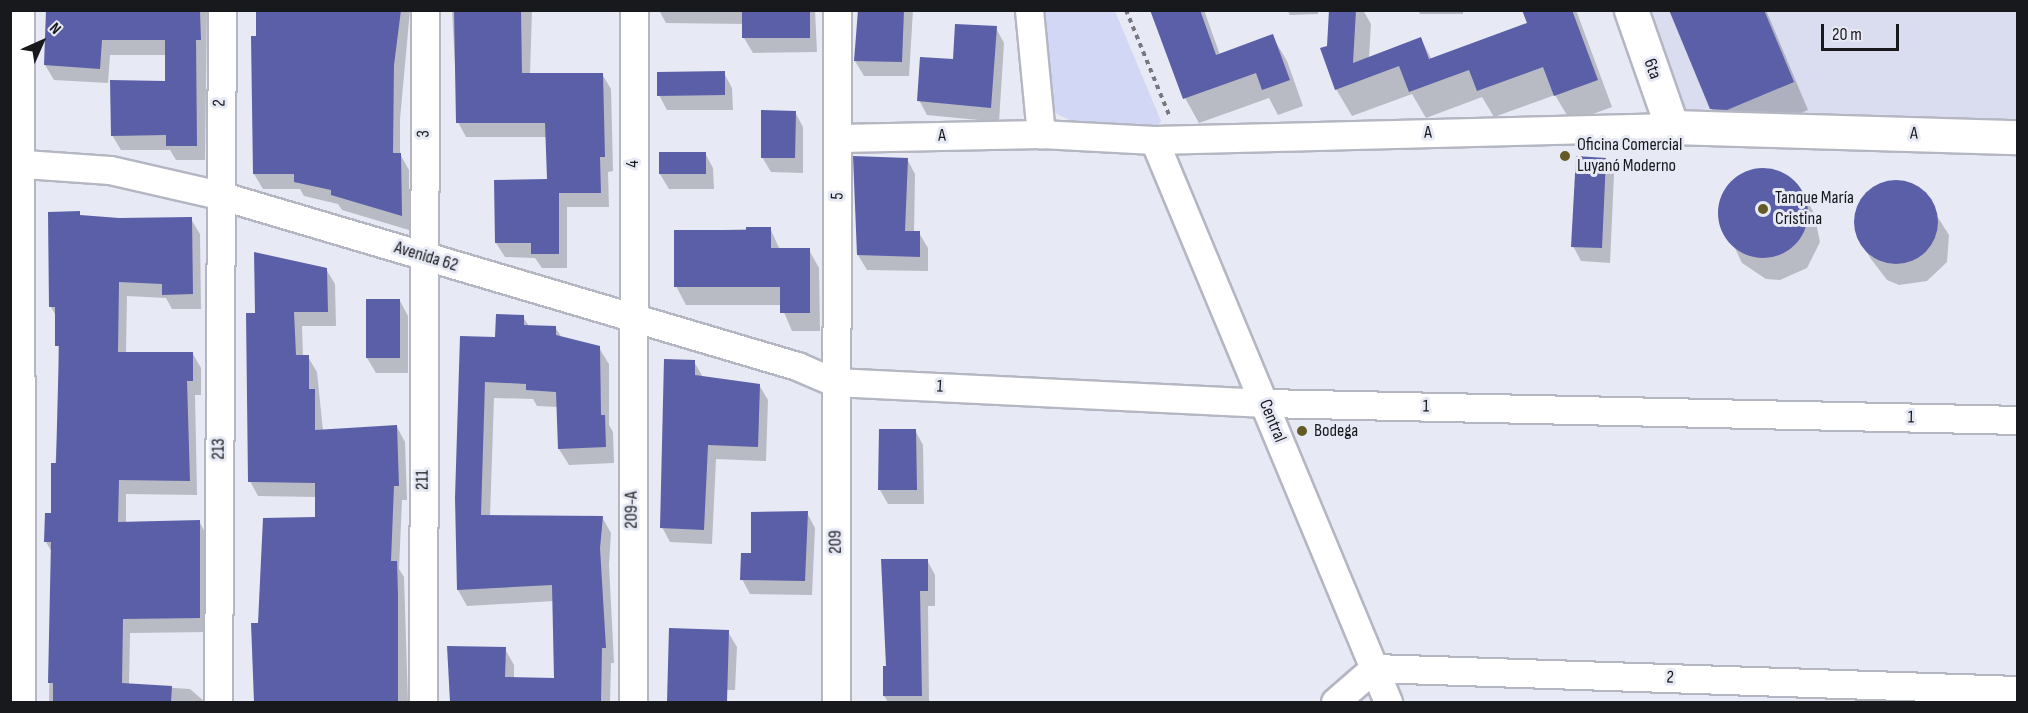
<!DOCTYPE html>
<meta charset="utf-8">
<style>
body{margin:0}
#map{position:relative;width:2028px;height:713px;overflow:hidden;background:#e7e9f5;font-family:"Sofia Sans Condensed",sans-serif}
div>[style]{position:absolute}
.built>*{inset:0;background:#daddf0}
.green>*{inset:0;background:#d3d7f6}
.shadow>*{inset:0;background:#0003}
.building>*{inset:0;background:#5b5fa7}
.round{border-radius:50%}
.path>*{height:4px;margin-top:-2px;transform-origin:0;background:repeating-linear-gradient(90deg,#76777f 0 4.5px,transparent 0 9px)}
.roads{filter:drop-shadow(2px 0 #b4b6c2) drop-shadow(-2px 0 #b4b6c2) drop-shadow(0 2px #b4b6c2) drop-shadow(0 -2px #b4b6c2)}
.minor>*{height:27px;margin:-13.5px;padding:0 13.5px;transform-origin:13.5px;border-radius:13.5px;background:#fff}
.tertiary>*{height:33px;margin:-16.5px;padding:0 16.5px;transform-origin:16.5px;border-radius:16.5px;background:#fff}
.dots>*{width:16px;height:16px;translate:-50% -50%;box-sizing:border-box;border:3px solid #e7e9f5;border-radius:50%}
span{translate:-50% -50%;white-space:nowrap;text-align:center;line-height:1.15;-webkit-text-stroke:6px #e7e9f5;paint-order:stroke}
.street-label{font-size:18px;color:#18191d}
.poi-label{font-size:18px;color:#18191d}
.left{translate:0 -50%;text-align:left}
.frame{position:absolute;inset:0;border:12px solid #18191d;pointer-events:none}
.north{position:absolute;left:12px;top:12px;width:60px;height:60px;-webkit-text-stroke:4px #e7e9f5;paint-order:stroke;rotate:45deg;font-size:16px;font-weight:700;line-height:24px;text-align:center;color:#18191d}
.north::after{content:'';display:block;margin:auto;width:21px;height:27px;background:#18191d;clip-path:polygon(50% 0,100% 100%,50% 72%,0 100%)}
.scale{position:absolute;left:1821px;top:24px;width:78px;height:27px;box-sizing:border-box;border:3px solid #18191d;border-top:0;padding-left:8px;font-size:18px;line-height:21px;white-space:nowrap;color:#18191d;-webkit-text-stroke:4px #e7e9f5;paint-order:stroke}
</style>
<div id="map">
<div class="built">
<i style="clip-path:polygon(1649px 11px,2017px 11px,2017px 124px,1682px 114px)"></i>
</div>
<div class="green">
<i style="clip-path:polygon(1040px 11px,1115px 11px,1161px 121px,1154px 131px,1090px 130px,1055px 113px)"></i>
</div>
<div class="shadow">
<i style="clip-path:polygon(49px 10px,207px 10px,205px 160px,176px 160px,170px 150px,121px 150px,112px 135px,167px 82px,167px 55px,110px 55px,108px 83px,54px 80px,45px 65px)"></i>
<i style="clip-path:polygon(258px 10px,410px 10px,400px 119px,400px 154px,409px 170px,409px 230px,342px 210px,338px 204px,304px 196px,300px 189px,263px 189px,254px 174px)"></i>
<i style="clip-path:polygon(452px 10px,532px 10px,530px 74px,602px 74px,611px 89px,613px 171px,608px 172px,609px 207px,567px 207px,567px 268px,542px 268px,535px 258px,505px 257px,496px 243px,548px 181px,547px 137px,466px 137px,458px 122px)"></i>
<i style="clip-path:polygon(659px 10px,815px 10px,817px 52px,753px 53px,744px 38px,744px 24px,666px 23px)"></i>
<i style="clip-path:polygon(859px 10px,913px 10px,909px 76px,864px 76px,855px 61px)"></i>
<i style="clip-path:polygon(1152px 10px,1204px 10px,1220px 55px,1272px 36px,1287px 61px,1303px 106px,1278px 115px,1269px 98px,1199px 123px,1185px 98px)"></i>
<i style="clip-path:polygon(1287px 10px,1318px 10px,1318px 14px,1290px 15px)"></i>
<i style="clip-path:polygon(1330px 10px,1363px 10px,1371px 24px,1369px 58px,1421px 39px,1432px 60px,1529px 24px,1524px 10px,1576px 10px,1612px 107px,1571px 122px,1555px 95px,1494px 117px,1482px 97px,1426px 118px,1412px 94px,1352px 116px,1336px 89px,1328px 47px)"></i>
<i style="clip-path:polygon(1418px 10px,1463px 10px,1463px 14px,1420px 14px)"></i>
<i style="clip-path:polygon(1670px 10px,1766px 10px,1808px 110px,1744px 137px,1728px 137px,1712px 109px)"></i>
<i style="clip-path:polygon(996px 28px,1004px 43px,999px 122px,927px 115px,919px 100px)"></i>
<i style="clip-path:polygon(724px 73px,732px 88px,733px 110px,667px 110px,659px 95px)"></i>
<i style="clip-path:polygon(795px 112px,803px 127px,803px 173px,771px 172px,762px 157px)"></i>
<i style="clip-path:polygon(705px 153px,713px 168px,714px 189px,669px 189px,660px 174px)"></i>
<i style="clip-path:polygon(854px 157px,907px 159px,915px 174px,914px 233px,919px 233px,928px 248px,928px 271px,867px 270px,858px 255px)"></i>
<i style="clip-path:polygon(1605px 159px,1614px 174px,1610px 263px,1581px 261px,1573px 246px)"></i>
<i style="clip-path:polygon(1765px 169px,1779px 172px,1801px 191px,1814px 213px,1820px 242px,1807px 268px,1780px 280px,1766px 279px,1742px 263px,1719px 214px,1721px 200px,1738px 177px)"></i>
<i style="clip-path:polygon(1908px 182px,1920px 189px,1949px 235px,1947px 262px,1927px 281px,1899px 285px,1887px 280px,1871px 259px,1858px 237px,1856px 211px,1862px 199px,1882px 183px)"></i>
<i style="clip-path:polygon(79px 213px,81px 217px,119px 219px,191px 219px,200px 234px,201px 309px,172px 309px,166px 298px,127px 296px,126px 353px,193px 354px,201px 368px,201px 395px,195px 395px,197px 495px,126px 494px,126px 523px,199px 521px,207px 536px,208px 632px,130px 633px,129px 685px,190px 689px,205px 702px,49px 702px,52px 552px,46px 542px,52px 515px,60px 393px,57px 318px,51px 307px)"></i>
<i style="clip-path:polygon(770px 228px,780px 250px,809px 250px,819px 268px,820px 331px,792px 331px,781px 305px,686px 305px,676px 286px,676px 232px)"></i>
<i style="clip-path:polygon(326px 269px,335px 284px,336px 326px,302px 326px,303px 357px,308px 357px,317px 372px,323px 431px,397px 427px,405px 442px,407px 500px,402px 500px,399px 569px,404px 577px,408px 702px,255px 702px,252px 625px,259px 625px,317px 519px,317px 497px,258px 496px,250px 481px,257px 315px)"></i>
<i style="clip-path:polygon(400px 301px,408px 316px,408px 373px,376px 373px,367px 358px)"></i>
<i style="clip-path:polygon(523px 317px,529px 326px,555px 327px,562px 338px,599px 348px,609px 364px,609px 425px,613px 432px,614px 463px,569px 465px,559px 449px,558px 407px,537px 406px,533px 399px,494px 398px,490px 517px,602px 517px,611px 533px,609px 565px,614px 663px,611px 663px,610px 702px,451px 702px,448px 648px,505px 649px,514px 665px,514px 678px,555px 680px,554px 601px,467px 606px,458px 590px,462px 337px,497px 339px)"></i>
<i style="clip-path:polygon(694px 362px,703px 377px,759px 385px,768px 400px,766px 461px,716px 459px,712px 544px,670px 542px,662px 527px)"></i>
<i style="clip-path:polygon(915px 430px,923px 445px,924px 504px,888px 504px,880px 490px)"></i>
<i style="clip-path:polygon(807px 513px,815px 528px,812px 595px,750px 594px,742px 579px,753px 555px)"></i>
<i style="clip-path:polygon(927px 560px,935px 575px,935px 606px,928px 606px,929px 702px,888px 702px,884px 696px,887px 667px)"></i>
<i style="clip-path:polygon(671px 630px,728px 632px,737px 647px,735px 690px,723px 690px,723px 702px,668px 702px)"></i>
</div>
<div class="building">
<i style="clip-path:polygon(46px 10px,200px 12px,201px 40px,196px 40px,197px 146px,166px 146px,166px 135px,111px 136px,110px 80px,165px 81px,165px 40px,102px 40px,100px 69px,44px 65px)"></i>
<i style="clip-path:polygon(256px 10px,401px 10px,394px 65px,393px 153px,401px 153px,402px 216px,331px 195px,331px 190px,294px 182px,294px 174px,253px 174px,251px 36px,256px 36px)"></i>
<i style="clip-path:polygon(454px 10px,521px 10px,522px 73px,603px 73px,605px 157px,600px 157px,601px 193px,559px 193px,559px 254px,531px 254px,531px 243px,495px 243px,494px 180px,547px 179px,545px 123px,456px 123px)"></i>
<i style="clip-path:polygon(742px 10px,810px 10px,810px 38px,742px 38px)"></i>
<i style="clip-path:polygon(858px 10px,904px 10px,902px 62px,854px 61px)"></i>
<i style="clip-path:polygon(1150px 10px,1200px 10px,1216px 55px,1273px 34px,1290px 80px,1262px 90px,1256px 73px,1183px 99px)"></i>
<i style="clip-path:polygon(1329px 10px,1356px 10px,1353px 63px,1421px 37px,1429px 59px,1527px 23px,1522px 10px,1572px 10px,1598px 80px,1554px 96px,1543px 67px,1477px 91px,1469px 70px,1409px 92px,1399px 66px,1335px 90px,1320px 48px,1327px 46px)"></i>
<i style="clip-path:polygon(1669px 10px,1764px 10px,1794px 82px,1727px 110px,1710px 109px)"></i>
<i style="clip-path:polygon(955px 24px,997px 26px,991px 108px,917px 101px,920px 57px,953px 59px)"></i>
<i style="clip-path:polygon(725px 71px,725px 95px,657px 96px,657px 72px)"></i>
<i style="clip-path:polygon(761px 110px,796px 111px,795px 158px,761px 158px)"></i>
<i style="clip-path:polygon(659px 152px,706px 152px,706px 174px,659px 174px)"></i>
<i style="clip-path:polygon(853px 156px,908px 158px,905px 231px,920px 231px,920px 257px,857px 255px)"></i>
<i style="clip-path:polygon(1576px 156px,1606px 158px,1602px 248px,1571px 247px)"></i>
<i class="round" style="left:1718px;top:168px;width:90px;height:90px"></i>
<i class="round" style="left:1854px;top:180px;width:84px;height:84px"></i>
<i style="clip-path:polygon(80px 211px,80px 215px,119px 218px,192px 217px,193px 294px,162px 295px,162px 284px,119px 282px,118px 352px,193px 352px,193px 381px,187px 381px,190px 481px,119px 480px,118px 522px,200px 520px,200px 618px,123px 619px,122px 683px,172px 686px,171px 702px,53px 702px,53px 683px,48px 683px,51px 542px,44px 542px,45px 513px,51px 513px,51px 463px,56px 463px,59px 346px,55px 346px,55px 307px,49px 307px,48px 212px)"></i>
<i style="clip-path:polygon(746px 227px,771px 227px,771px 248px,810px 248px,810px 313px,780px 313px,780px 287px,674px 287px,674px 230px,746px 230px)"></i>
<i style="clip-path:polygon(254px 252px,327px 268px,328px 312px,294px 312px,296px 355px,309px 355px,309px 389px,315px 389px,315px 430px,397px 425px,399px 486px,394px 486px,391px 561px,397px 561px,398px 595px,398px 702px,254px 702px,251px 623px,258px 623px,263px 518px,315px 517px,315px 483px,248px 482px,246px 313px,255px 313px)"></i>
<i style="clip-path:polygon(366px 299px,400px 299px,400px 358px,366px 358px)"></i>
<i style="clip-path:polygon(496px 314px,524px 315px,524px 325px,556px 326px,556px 335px,600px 346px,601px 415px,605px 415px,606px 447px,558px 449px,556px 392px,526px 390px,526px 384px,485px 382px,481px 515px,603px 516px,600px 548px,606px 648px,602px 648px,601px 702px,450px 702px,447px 646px,506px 647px,505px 677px,554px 678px,552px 585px,457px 590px,455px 498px,460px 336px,495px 337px)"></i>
<i style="clip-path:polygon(664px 359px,695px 360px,695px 375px,760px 384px,758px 447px,708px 445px,704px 530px,660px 528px)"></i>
<i style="clip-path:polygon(879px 429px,916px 429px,917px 490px,878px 490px)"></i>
<i style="clip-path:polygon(808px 511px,805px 581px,740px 580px,741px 553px,751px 553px,751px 512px)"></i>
<i style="clip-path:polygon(881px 559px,928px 559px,928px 591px,920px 591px,922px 696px,883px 696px,883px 666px,886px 666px)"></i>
<i style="clip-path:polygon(669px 628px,729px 630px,727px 702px,667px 702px)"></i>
</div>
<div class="path">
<i style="left:1126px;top:10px;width:113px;rotate:67.7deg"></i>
</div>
<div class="roads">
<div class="minor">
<i style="left:20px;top:10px;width:692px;rotate:89.92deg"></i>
<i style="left:1029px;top:10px;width:125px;rotate:84.5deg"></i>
<i style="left:839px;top:138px;width:202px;rotate:-1.1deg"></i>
<i style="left:1041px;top:134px;width:113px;rotate:3deg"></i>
<i style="left:1154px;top:140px;width:518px;rotate:-1.44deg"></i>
<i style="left:1154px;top:140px;width:609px;rotate:67.39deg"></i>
<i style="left:10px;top:163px;width:100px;rotate:4deg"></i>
<i style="left:110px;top:170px;width:112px;rotate:12.9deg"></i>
<i style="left:219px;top:195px;width:603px;rotate:16.48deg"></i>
<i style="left:797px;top:366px;width:40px;rotate:23.4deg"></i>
<i style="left:834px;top:382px;width:432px;rotate:2.8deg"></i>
<i style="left:1265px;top:403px;width:753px;rotate:1.29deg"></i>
<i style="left:218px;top:702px;width:692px;rotate:-89.67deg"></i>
<i style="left:423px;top:702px;width:692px;rotate:-89.83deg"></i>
<i style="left:633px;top:702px;width:692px;rotate:-89.92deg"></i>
<i style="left:836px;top:702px;width:692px;rotate:-89.92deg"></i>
<i style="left:1335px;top:702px;width:52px;rotate:-41.1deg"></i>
<i style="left:1374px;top:668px;width:644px;rotate:1.96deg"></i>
</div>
<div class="tertiary">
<i style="left:1631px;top:10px;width:124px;rotate:70.7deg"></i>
<i style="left:1672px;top:127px;width:346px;rotate:1.7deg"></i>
</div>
</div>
<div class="dots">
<i style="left:1565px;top:156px;background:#635a26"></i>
<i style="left:1763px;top:209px;background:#635a26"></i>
<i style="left:1302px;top:431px;background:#635a26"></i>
</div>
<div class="street-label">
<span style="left:1652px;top:69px;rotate:71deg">6ta</span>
<span style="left:220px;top:103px;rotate:-89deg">2</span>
<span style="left:1428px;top:133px;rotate:-1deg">A</span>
<span style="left:424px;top:134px;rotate:-89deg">3</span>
<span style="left:1914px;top:134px;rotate:2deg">A</span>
<span style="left:942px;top:136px;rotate:-1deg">A</span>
<span style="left:633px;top:164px;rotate:-90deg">4</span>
<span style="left:838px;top:196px;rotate:-89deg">5</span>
<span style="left:426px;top:257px;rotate:17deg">Avenida 62</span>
<span style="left:940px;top:387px;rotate:3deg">1</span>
<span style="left:1426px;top:407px;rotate:1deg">1</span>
<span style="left:1911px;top:418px;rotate:1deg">1</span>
<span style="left:1272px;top:421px;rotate:68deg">Central</span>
<span style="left:219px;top:449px;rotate:-90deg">213</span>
<span style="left:423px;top:480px;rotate:-90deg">211</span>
<span style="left:632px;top:510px;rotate:-90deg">209-A</span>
<span style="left:836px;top:542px;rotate:-91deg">209</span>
<span style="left:1670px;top:678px;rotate:2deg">2</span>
</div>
<div class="poi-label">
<span class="left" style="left:1577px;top:156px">Oficina Comercial<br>Luyanó Moderno</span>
<span class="left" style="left:1775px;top:209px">Tanque María<br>Cristina</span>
<span class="left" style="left:1314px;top:431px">Bodega</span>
</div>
<div class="frame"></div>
<div class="north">N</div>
<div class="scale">20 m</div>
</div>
